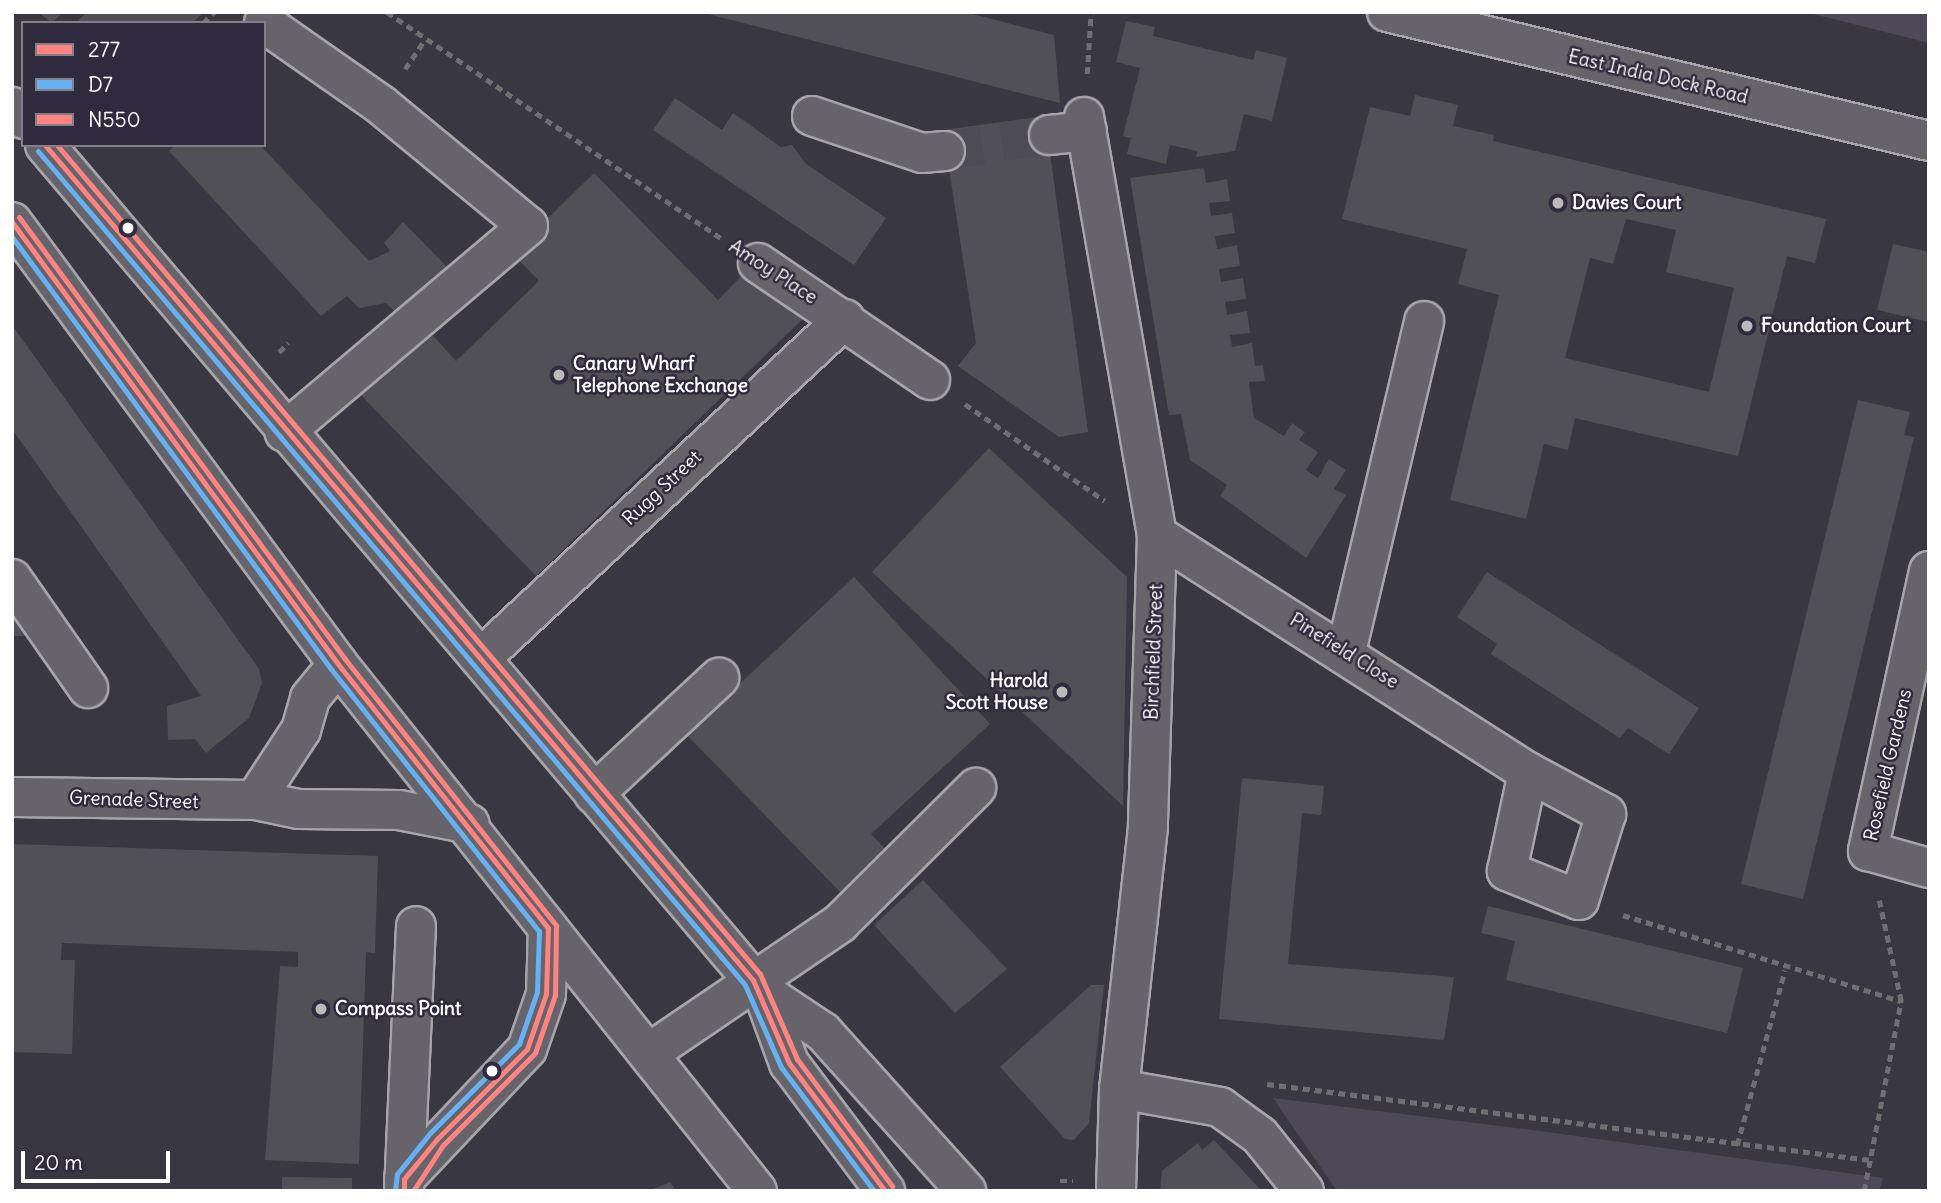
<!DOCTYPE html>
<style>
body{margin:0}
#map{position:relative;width:1941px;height:1203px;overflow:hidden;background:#393741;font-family:Delius,sans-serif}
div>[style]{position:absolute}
.green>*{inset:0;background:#4e4958}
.building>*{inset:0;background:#515056}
.minor-tunnel>*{height:38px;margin-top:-19px;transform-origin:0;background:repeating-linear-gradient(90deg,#4d4b54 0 38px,transparent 0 57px)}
.path>*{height:4.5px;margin-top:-2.25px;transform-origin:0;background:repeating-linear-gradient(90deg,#6f6e73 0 7px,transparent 0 12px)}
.roads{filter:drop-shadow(2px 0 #a6a5aa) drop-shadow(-2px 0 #a6a5aa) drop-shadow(0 2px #a6a5aa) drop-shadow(0 -2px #a6a5aa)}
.minor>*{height:38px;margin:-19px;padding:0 19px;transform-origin:19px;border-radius:19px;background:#66646a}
.highway>*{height:38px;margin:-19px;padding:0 19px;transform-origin:19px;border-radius:19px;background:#66646a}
.bus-1>*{height:5px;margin:-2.5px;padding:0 2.5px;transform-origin:2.5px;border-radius:2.5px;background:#ff8380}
.bus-2>*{height:5px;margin:-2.5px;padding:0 2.5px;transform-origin:2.5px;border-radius:2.5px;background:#66b1f2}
.bus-3>*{height:5px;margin:-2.5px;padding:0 2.5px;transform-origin:2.5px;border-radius:2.5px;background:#ff8380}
.dots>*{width:19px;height:19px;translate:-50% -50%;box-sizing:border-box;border:4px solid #2f2a3d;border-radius:50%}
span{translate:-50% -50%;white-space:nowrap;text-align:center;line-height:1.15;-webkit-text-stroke:5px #2f2a3d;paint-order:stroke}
.street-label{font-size:19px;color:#fff}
.poi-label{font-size:19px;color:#fff;font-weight:700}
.left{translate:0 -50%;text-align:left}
.right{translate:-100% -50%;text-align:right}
.frame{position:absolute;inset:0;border:14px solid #fff;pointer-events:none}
.legend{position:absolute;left:21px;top:21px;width:245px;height:126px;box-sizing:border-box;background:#2f2a3d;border:2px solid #827f8b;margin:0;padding:9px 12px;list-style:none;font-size:21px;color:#fff}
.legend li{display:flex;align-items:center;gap:14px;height:35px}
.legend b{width:35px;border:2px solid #827f8b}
.scale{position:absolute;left:21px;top:1151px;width:149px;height:32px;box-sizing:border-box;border:4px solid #fff;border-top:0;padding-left:9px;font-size:21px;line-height:24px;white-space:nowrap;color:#fff;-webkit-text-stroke:5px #2f2a3d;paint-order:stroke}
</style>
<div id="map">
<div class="green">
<i style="clip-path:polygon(1806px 12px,1929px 12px,1929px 43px,1805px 12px)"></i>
<i style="clip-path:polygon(1273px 1098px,1540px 1131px,1883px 1178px,1879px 1191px,1337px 1191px)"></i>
</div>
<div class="building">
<i style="clip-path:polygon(38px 12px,63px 12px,52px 23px)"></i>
<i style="clip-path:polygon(87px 12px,204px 12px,192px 23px,76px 23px)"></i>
<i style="clip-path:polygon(965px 12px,1054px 35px,1060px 103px,704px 13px)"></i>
<i style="clip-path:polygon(1126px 21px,1155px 27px,1153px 36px,1253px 60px,1256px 50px,1287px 58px,1272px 121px,1244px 114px,1235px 151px,1196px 157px,1197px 151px,1170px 145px,1166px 164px,1127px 154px,1131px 138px,1123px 136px,1140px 68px,1116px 62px)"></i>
<i style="clip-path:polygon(evenodd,1415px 95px,1458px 105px,1453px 126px,1494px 135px,1493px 141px,1826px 219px,1815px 263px,1787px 256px,1738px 456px,1575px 418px,1568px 450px,1544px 444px,1526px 519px,1450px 500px,1499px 295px,1458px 284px,1467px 249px,1342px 219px,1370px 107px,1410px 116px,1415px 95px,1626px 219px,1676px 230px,1666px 272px,1734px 288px,1709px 392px,1565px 358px,1590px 258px,1613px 264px,1626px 219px)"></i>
<i style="clip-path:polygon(675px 98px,722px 130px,733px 113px,781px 147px,792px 145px,806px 164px,886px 218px,854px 265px,653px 130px)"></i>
<i style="clip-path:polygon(1045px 116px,1088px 432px,1059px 437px,958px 366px,976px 343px,943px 130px)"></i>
<i style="clip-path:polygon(175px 145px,260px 145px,369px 261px,390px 251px,384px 243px,403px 222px,456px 276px,406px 323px,386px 303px,359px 308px,347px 296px,321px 316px,169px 151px)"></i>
<i style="clip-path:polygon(1204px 168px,1206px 183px,1227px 179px,1230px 201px,1209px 203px,1211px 216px,1232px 213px,1235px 233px,1215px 236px,1217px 249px,1237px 245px,1240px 266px,1219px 269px,1221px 282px,1243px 278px,1246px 299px,1225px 302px,1227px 315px,1247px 311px,1250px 333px,1230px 335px,1232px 347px,1252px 343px,1255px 366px,1263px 365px,1265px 381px,1249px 382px,1254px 418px,1284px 436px,1292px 423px,1305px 432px,1299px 440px,1318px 452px,1306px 470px,1318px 478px,1329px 459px,1346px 470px,1334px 489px,1346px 495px,1306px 558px,1220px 496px,1227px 485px,1190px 460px,1181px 414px,1169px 415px,1130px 178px)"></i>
<i style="clip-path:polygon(594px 173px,718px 300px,745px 272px,807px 315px,536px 576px,356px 390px,427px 329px,456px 361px,539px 281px,512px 253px)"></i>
<i style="clip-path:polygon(1893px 244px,1929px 252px,1929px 322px,1877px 310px)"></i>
<i style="clip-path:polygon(12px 325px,259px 669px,262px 683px,249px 718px,206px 753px,195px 739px,168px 740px,167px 706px,201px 696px,12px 429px)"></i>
<i style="clip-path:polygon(1858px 400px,1910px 412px,1904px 435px,1914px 437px,1803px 899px,1741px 884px)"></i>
<i style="clip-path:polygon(989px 448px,1127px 577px,1123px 806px,872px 572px)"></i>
<i style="clip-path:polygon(1487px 572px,1699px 708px,1669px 754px,1628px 728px,1620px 738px,1491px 654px,1497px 644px,1457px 617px)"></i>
<i style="clip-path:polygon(854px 577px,990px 724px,871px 834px,886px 850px,841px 893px,686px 734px)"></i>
<i style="clip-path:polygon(12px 600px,37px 636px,12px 636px)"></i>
<i style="clip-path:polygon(1242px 778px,1324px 786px,1321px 815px,1302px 813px,1288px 964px,1454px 977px,1444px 1040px,1219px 1019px)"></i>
<i style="clip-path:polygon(12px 844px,378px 856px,375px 953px,366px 952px,359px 1164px,265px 1160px,280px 966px,298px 967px,298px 952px,62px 943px,61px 960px,75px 960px,72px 1054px,12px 1052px)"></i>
<i style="clip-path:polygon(923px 880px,1007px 969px,955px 1013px,874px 925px)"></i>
<i style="clip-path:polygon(1488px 906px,1743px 968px,1727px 1033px,1506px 980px,1515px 941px,1481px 933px)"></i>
<i style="clip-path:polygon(1091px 985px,1104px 985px,1089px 1123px,1074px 1140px,1065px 1139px,1000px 1067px)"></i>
<i style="clip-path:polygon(1214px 1140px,1262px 1191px,1160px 1191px,1162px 1171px,1198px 1143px,1202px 1150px)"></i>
<i style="clip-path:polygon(282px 1177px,352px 1178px,352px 1191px,282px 1191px)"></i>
<i style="clip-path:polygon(670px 1182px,676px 1191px,648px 1191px)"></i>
</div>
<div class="minor-tunnel">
<i style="left:945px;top:151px;width:105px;rotate:-8.7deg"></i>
</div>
<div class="path">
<i style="left:387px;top:12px;width:405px;rotate:34.1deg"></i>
<i style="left:203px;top:23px;width:16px;rotate:-45deg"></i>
<i style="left:405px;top:69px;width:36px;rotate:-56deg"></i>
<i style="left:1087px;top:74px;width:62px;rotate:-86.3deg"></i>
<i style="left:279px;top:352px;width:13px;rotate:-45deg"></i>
<i style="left:965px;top:404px;width:170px;rotate:34.7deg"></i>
<i style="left:1623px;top:915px;width:291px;rotate:17.2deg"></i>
<i style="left:1267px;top:1084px;width:608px;rotate:7.18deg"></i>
<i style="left:1737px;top:1145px;width:181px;rotate:-74.7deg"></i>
<i style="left:1060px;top:1181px;width:13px"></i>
<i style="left:1864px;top:1191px;width:194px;rotate:-79deg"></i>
<i style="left:1901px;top:1001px;width:103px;rotate:-102.3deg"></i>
</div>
<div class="roads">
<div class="minor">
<i style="left:264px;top:23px;width:143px;rotate:35deg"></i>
<i style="left:381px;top:105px;width:190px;rotate:39.5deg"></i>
<i style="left:528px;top:226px;width:319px;rotate:139.8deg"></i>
<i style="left:812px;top:116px;width:116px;rotate:18.6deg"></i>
<i style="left:922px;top:153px;width:23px;rotate:-5deg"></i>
<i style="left:1084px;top:117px;width:424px;rotate:80.1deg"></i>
<i style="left:1157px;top:535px;width:292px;rotate:91.8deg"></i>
<i style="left:1148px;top:827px;width:264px;rotate:96.3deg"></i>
<i style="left:1119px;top:1089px;width:102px;rotate:91.7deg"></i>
<i style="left:1049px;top:135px;width:38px;rotate:-6deg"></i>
<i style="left:758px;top:263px;width:208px;rotate:34.2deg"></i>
<i style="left:1157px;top:535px;width:440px;rotate:32.6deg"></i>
<i style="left:1528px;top:772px;width:89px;rotate:28.3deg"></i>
<i style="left:1606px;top:814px;width:90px;rotate:107.4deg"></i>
<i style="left:1579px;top:900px;width:78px;rotate:-158.1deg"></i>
<i style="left:1507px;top:871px;width:101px;rotate:-78deg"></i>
<i style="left:1929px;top:571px;width:287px;rotate:102.3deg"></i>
<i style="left:1868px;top:851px;width:63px;rotate:15.6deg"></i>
<i style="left:12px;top:579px;width:133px;rotate:55.1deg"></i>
<i style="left:1346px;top:652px;width:340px;rotate:-76.7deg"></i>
<i style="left:481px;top:658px;width:497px;rotate:-43deg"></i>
<i style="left:594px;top:794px;width:171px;rotate:-42.9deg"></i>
<i style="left:12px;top:797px;width:243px;rotate:0.7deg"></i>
<i style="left:255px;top:800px;width:45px;rotate:11.6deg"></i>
<i style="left:299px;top:809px;width:100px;rotate:0.6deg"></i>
<i style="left:399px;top:810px;width:72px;rotate:11.2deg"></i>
<i style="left:255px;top:800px;width:84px;rotate:-56.7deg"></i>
<i style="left:301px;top:730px;width:33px;rotate:-74deg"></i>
<i style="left:310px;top:698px;width:44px;rotate:-50.5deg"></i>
<i style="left:649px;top:1053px;width:231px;rotate:-34.2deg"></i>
<i style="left:840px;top:923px;width:192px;rotate:-44.8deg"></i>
<i style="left:1119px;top:1089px;width:103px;rotate:10.1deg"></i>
<i style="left:1220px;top:1107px;width:49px;rotate:35.9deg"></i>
<i style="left:1260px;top:1136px;width:70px;rotate:51.3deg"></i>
<i style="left:404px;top:1179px;width:179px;rotate:-46.6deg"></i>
<i style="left:527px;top:1049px;width:58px;rotate:-70.9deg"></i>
<i style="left:546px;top:994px;width:66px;rotate:-88.3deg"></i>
<i style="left:404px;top:1190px;width:264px;rotate:-87.4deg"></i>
</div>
<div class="highway">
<i style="left:1387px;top:12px;width:557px;rotate:13.39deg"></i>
<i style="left:12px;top:107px;width:16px;rotate:47deg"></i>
<i style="left:45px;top:145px;width:1110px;rotate:49.71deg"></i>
<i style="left:763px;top:992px;width:72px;rotate:33.7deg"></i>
<i style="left:823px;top:1032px;width:214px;rotate:48deg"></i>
<i style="left:12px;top:222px;width:549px;rotate:53.59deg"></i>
<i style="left:338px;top:664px;width:673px;rotate:51.51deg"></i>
<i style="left:763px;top:992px;width:76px;rotate:69.9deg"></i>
<i style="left:789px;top:1063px;width:160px;rotate:53.1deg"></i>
</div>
</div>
<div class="bus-1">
<i style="left:45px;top:145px;width:1095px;rotate:49.71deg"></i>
<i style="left:753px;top:980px;width:90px;rotate:66.6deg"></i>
<i style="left:789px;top:1063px;width:160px;rotate:53.1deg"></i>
<i style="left:12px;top:222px;width:549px;rotate:53.59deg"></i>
<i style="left:338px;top:664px;width:337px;rotate:51.5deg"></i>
<i style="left:548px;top:928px;width:66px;rotate:91.7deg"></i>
<i style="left:546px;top:994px;width:58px;rotate:109.1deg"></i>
<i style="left:527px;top:1049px;width:127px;rotate:135deg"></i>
<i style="left:437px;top:1139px;width:52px;rotate:129.5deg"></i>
<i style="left:404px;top:1179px;width:12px;rotate:90deg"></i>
</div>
<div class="bus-2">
<i style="left:38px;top:151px;width:1093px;rotate:49.71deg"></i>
<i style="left:745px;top:985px;width:90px;rotate:66.3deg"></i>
<i style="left:781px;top:1067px;width:155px;rotate:53.1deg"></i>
<i style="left:12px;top:237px;width:537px;rotate:53.56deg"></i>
<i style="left:331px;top:669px;width:335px;rotate:51.6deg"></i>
<i style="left:539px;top:931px;width:61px;rotate:91.9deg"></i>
<i style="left:537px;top:992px;width:55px;rotate:109.1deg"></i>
<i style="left:519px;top:1044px;width:126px;rotate:135deg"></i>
<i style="left:430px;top:1133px;width:53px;rotate:128.8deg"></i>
<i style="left:397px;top:1174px;width:17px;rotate:97deg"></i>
</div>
<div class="bus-3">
<i style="left:57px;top:145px;width:1087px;rotate:49.7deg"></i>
<i style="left:760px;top:974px;width:93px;rotate:66.5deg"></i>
<i style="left:797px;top:1059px;width:159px;rotate:53.2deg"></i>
<i style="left:19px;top:217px;width:549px;rotate:53.59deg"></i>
<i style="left:345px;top:659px;width:340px;rotate:51.6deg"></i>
<i style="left:556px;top:925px;width:70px;rotate:90.8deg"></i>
<i style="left:555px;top:995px;width:61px;rotate:109deg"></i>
<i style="left:535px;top:1053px;width:130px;rotate:135deg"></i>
<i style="left:443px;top:1145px;width:55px;rotate:123.1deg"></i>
</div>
<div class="dots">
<i style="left:1558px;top:203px;background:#bab9bc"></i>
<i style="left:128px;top:228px;background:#fff"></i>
<i style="left:1747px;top:326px;background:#bab9bc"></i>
<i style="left:559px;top:375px;background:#bab9bc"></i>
<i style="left:1062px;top:692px;background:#bab9bc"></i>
<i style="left:321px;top:1009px;background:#bab9bc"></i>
<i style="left:492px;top:1071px;background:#fff"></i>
</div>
<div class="street-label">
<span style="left:1658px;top:77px;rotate:13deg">East India Dock Road</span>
<span style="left:773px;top:272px;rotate:33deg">Amoy Place</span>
<span style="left:662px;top:488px;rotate:-43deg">Rugg Street</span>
<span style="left:1344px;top:651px;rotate:32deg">Pinefield Close</span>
<span style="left:1154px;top:652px;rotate:-88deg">Birchfield Street</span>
<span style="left:1888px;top:765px;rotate:-77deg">Rosefield Gardens</span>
<span style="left:134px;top:800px;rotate:2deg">Grenade Street</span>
</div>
<div class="poi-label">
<span class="left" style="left:1572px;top:203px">Davies Court</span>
<span class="left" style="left:1761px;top:326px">Foundation Court</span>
<span class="left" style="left:573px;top:375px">Canary Wharf<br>Telephone Exchange</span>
<span class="right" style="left:1048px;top:692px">Harold<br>Scott House</span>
<span class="left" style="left:335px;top:1009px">Compass Point</span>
</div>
<div class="frame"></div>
<ul class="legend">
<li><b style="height:9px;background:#ff8380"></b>277</li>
<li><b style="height:9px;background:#66b1f2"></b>D7</li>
<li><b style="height:9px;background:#ff8380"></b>N550</li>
</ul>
<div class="scale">20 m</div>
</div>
